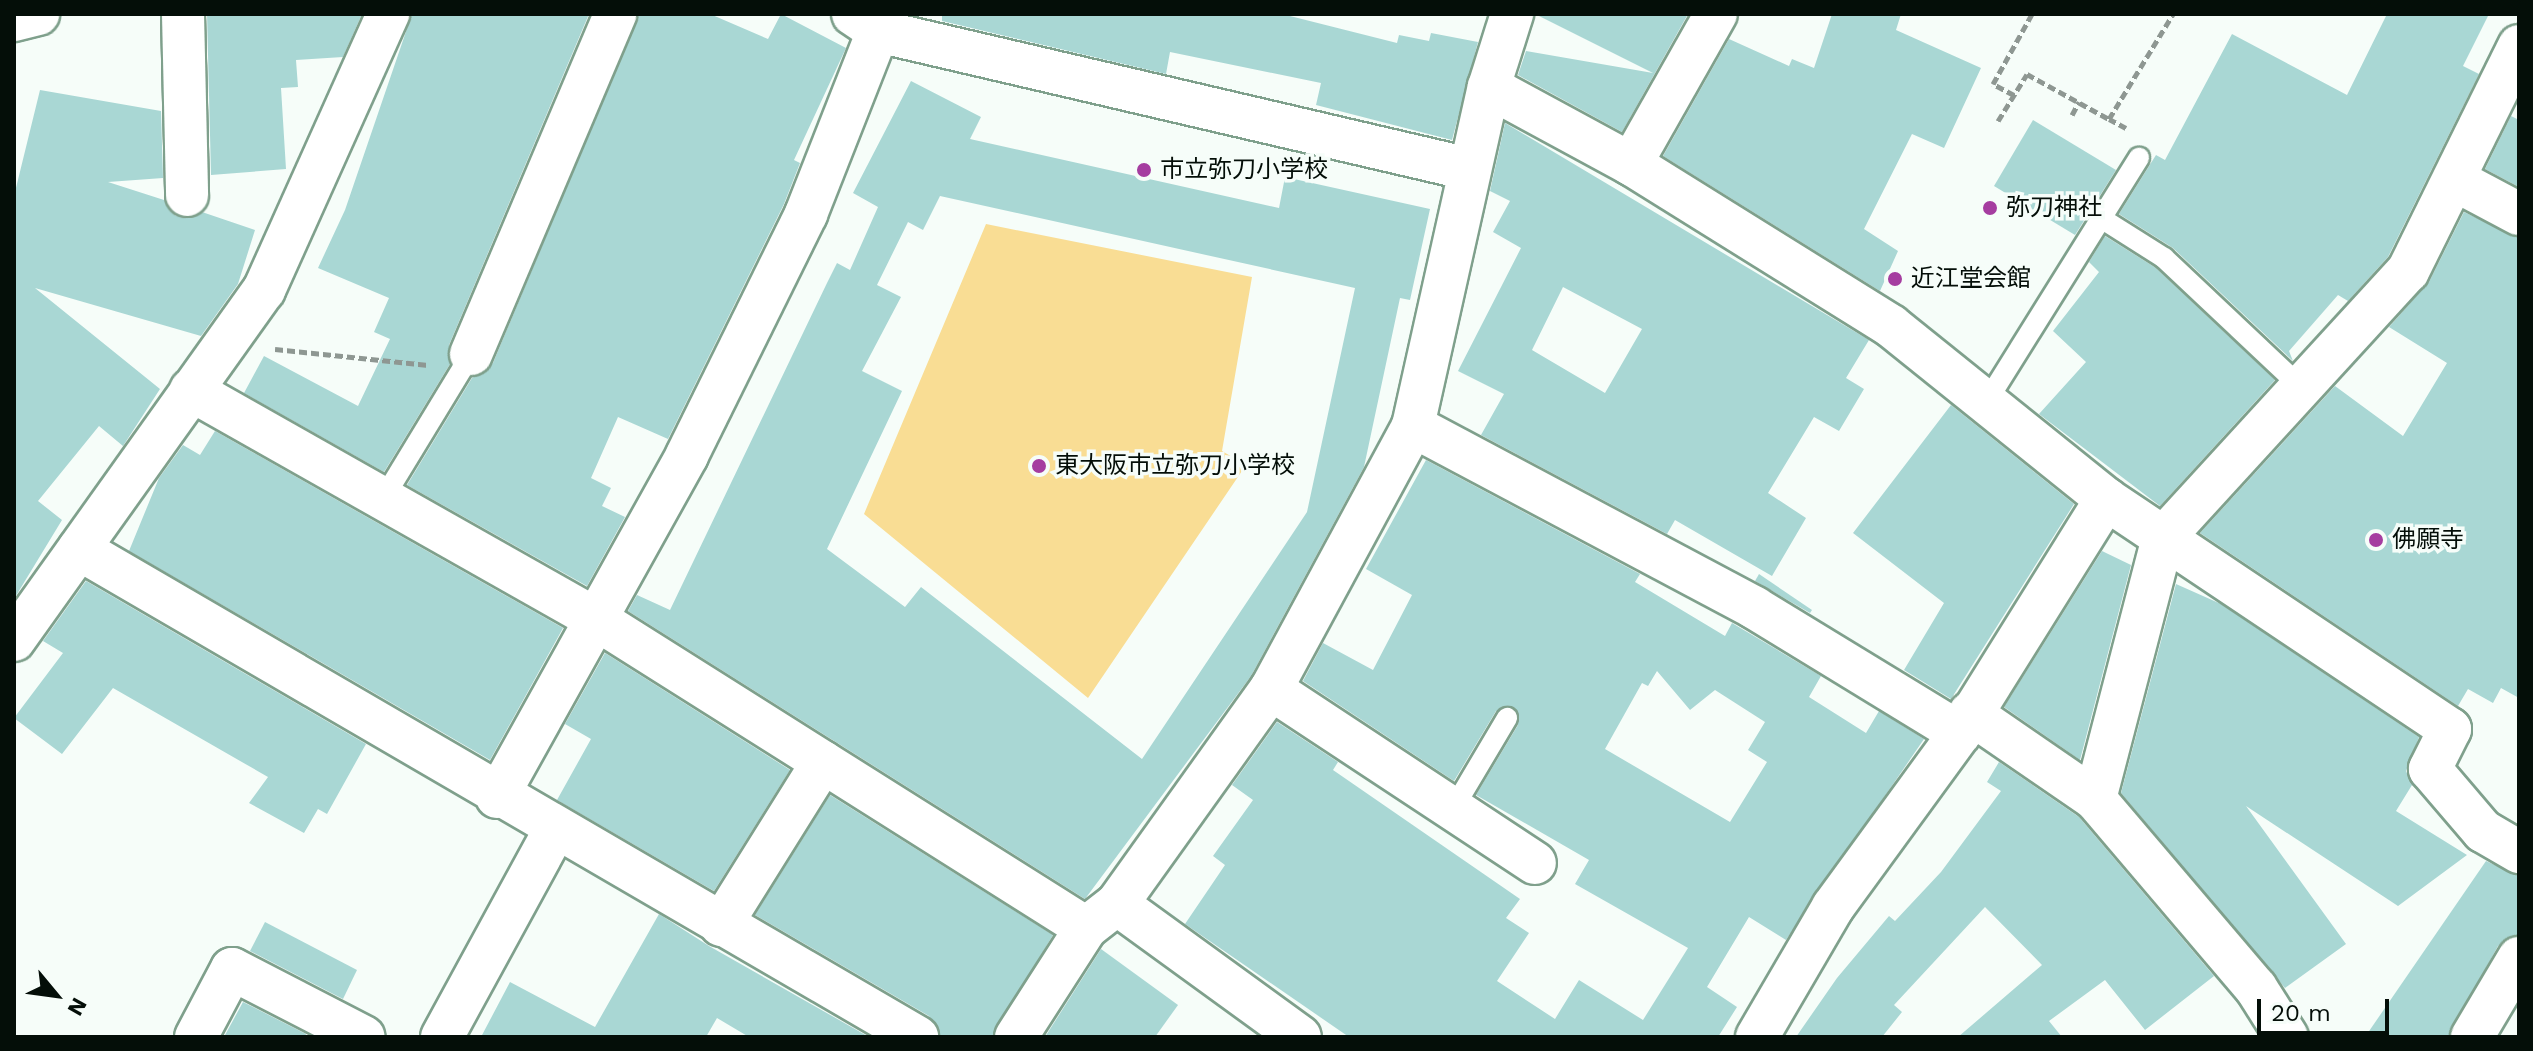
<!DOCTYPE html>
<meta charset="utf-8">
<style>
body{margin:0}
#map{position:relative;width:2533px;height:1051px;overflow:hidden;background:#f6fdf9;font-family:"Work Sans","Noto Sans JP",sans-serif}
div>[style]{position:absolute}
.green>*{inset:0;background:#f9dd94}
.building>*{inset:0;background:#a9d7d4}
.path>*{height:5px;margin-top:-2.5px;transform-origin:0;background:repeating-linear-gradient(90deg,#8e9792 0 8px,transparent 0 12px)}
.roads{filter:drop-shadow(2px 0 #7fa08c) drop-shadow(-2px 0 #7fa08c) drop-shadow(0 2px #7fa08c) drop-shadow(0 -2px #7fa08c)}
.lane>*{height:20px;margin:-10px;padding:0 10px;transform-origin:10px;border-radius:10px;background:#fff}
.street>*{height:42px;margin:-21px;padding:0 21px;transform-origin:21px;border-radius:21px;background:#fff}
.dots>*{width:22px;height:22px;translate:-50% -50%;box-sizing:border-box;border:4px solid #f6fdf9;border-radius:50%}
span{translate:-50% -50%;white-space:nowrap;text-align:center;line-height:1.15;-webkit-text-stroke:7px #f6fdf9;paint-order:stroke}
.poi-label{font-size:24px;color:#040e08}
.left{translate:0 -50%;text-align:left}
.frame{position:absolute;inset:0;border:16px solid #040e08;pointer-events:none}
.north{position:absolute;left:16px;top:955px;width:80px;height:80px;-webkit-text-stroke:6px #f6fdf9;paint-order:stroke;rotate:119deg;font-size:22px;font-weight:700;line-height:32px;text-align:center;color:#040e08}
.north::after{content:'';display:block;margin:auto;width:28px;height:36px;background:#040e08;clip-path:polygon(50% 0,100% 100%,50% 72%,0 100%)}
.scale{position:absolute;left:2257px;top:999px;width:132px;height:36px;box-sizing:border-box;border:4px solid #040e08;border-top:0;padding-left:10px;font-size:24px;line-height:28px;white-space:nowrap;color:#040e08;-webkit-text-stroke:6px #f6fdf9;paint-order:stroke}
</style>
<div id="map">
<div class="green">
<i style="clip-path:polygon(986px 224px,1252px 277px,1222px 451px,1246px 465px,1088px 698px,864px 514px)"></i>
</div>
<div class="building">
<i style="clip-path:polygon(207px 14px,362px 14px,343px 57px,296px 60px,298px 87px,281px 88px,286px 169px,211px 175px)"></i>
<i style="clip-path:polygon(412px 14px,589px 14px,449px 345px,450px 364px,384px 472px,244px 393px,264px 356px,358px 406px,390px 339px,374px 332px,389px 298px,318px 268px,345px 210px)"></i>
<i style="clip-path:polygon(639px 14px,710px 14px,768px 39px,781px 14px,846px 48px,794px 160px,800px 163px,784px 204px,668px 439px,618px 417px,591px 478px,611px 488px,602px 506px,625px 517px,587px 586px,407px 485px,472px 378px,493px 363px)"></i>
<i style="clip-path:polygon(942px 14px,1282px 14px,1397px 43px,1399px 35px,1429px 41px,1431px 33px,1478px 42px,1452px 140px,1316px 105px,1321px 83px,1170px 52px,1166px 74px,942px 21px)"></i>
<i style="clip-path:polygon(1535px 14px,1688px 14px,1622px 132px,1518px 75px,1526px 51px,1653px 73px)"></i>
<i style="clip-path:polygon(1832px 14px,1901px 14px,1896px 30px,1981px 68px,1944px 148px,1912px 134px,1864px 229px,1898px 251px,1880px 291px,1663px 156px,1729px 39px,1789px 66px,1792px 59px,1814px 68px)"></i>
<i style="clip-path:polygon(2387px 14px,2489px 14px,2463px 66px,2479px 74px,2388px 257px,2348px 301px,2338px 295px,2289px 351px,2293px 361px,2173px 248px,2119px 214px,2156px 155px,2165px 160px,2232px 34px,2347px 95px)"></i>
<i style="clip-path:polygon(evenodd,911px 81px,981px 117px,970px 139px,1279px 208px,1285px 177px,1430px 209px,1410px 300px,1400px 298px,1364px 467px,1251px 676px,1085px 899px,628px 611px,637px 595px,670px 610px,827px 283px,837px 263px,850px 270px,878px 207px,853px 193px,911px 81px,940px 196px,1355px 288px,1307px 512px,1142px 759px,921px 587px,905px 607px,827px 549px,902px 391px,862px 371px,901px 297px,877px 285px,908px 222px,923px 230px,940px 196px)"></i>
<i style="clip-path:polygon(40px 90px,161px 111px,163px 178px,108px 182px,164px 200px,176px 216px,202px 212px,255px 230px,238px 284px,201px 336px,35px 288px,160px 389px,123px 446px,99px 426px,38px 501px,62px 520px,14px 599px,14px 196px)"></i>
<i style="clip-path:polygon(2511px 116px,2519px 120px,2519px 187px,2485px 169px)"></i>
<i style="clip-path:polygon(2033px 120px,2116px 170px,2075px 235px,1994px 186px)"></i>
<i style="clip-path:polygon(evenodd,1505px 123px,1869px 340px,1846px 378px,1864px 389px,1839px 431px,1814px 417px,1768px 493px,1806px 518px,1772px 576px,1675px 520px,1667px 534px,1481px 435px,1504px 394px,1458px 371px,1521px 248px,1493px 232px,1510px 201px,1490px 191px,1505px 123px,1563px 287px,1642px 329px,1605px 393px,1532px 350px,1563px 287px)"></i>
<i style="clip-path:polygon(2464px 212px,2519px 238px,2519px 698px,2501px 688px,2493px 703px,2468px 689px,2458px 706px,2200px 533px,2335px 386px,2403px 436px,2447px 363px,2389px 327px,2429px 282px)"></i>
<i style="clip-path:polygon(2105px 236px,2156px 268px,2275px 380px,2160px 506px,2039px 414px,2086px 362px,2053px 331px,2099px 272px,2089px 262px)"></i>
<i style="clip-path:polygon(1951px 405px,2074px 504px,1951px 699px,1904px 670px,1944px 603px,1853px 533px)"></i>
<i style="clip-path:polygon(215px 431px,563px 628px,490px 760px,129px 551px,159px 478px,183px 445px,200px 455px)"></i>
<i style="clip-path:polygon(evenodd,1426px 460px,1640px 574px,1635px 582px,1725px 636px,1732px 623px,1821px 676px,1809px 697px,1866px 733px,1879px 711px,1924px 739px,1786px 940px,1749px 917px,1707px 987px,1737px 1007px,1718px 1037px,1349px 1037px,1185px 924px,1225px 865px,1213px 856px,1253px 800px,1232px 785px,1277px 722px,1338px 762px,1333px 770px,1520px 899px,1506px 918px,1529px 933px,1497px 981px,1555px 1019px,1579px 980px,1643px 1020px,1688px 948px,1575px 884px,1589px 860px,1476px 795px,1518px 725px,1514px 707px,1496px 711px,1454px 781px,1303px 681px,1323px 643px,1373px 670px,1412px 595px,1366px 569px,1426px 460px,1657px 671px,1690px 710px,1715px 690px,1765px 722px,1748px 750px,1767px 762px,1730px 822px,1605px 749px,1642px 683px,1648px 686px,1657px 671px)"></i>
<i style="clip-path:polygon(2102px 551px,2131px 565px,2080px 760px,2004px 707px)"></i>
<i style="clip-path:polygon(1759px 574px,1812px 610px,1810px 613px,1755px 581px)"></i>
<i style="clip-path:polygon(86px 581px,366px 744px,327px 814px,318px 809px,304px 833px,249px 803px,268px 777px,113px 688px,62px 754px,14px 718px,63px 653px,43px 641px)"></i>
<i style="clip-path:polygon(2176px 584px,2221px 604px,2419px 737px,2406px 771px,2412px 785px,2396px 811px,2467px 855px,2398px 906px,2246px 806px,2346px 944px,2285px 988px,2121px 793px)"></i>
<i style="clip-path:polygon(605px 653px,790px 770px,714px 891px,557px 800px,591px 739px,565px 724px)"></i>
<i style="clip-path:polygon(1999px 762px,2079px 817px,2214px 976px,2145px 1030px,2105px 980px,2049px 1021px,2062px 1037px,1958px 1037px,2042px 965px,1985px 907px,1894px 1005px,1902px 1012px,1882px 1037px,1796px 1037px,1837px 978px,1889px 916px,1895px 921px,1941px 872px,2001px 791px,1987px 782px)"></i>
<i style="clip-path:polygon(830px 795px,1053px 935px,992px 1037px,941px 1037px,929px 1016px,755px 915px)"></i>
<i style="clip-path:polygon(2486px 861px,2519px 876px,2519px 934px,2498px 946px,2448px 1037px,2365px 1037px)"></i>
<i style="clip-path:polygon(659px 914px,709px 946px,869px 1037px,749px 1037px,717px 1018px,706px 1037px,481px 1037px,510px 982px,595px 1027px)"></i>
<i style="clip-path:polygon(265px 922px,357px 970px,343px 999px,250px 951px)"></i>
<i style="clip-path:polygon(1101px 949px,1178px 1005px,1155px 1037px,1045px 1037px)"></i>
<i style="clip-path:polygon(243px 1002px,306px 1034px,305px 1037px,224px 1037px)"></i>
</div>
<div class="path">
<i style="left:2014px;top:95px;width:24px;rotate:-152deg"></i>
<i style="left:1993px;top:84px;width:80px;rotate:-60.9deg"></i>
<i style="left:2072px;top:115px;width:15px;rotate:-62deg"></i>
<i style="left:1998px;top:121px;width:55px;rotate:-58.3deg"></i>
<i style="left:2027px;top:74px;width:94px;rotate:28.8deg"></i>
<i style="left:2126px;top:128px;width:19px;rotate:-152deg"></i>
<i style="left:2109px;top:119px;width:123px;rotate:-58.6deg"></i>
<i style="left:275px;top:349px;width:154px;rotate:6deg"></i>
</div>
<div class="roads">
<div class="lane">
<i style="left:2104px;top:220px;width:71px;rotate:32.3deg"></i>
<i style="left:2164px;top:258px;width:185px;rotate:43.3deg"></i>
<i style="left:1987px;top:401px;width:287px;rotate:-58deg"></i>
<i style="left:383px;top:499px;width:170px;rotate:-58.7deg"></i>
<i style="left:1453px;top:809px;width:106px;rotate:-59.3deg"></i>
</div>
<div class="street">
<i style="left:183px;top:14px;width:181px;rotate:88.7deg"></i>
<i style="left:853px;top:14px;width:30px;rotate:34deg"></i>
<i style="left:878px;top:31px;width:607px;rotate:13.14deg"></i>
<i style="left:14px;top:20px;width:25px;rotate:-14deg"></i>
<i style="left:1489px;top:87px;width:77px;rotate:-72.5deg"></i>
<i style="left:1631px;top:164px;width:172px;rotate:-60.5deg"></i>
<i style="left:2455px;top:180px;width:72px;rotate:28deg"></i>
<i style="left:471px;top:354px;width:369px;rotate:-67deg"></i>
<i style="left:191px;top:390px;width:465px;rotate:29.5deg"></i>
<i style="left:596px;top:619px;width:579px;rotate:32.24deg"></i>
<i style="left:1413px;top:426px;width:387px;rotate:28deg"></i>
<i style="left:1755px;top:608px;width:240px;rotate:31.4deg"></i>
<i style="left:79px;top:549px;width:970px;rotate:30.21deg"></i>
<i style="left:14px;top:640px;width:430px;rotate:-54.5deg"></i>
<i style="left:264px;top:290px;width:303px;rotate:-65.8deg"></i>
<i style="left:1271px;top:689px;width:316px;rotate:33.4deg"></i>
<i style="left:1970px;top:713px;width:152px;rotate:34.5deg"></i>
<i style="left:2095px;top:799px;width:248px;rotate:49.6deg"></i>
<i style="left:2256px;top:988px;width:58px;rotate:57.7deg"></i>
<i style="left:497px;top:797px;width:391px;rotate:-60.9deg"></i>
<i style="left:687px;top:455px;width:269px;rotate:-63.7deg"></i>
<i style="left:806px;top:214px;width:197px;rotate:-68.5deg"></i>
<i style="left:2095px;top:799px;width:270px;rotate:-75.4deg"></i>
<i style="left:2163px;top:538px;width:362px;rotate:-47.5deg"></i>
<i style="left:2408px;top:271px;width:251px;rotate:-63.7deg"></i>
<i style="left:1117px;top:904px;width:226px;rotate:36deg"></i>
<i style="left:721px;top:925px;width:192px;rotate:-58deg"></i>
<i style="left:196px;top:1037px;width:77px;rotate:-62.1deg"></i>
<i style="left:232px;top:969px;width:148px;rotate:27.3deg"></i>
<i style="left:442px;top:1037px;width:236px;rotate:-61.4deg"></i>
<i style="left:1016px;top:1037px;width:130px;rotate:-57.3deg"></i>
<i style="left:1086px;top:928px;width:39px;rotate:-38deg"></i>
<i style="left:1117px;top:904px;width:264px;rotate:-54.4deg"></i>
<i style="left:1271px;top:689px;width:299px;rotate:-61.6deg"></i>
<i style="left:1413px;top:426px;width:347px;rotate:-77.4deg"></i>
<i style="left:1489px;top:87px;width:162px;rotate:28.5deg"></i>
<i style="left:1631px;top:164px;width:306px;rotate:31.9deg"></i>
<i style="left:1891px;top:326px;width:276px;rotate:38.8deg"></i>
<i style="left:2106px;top:499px;width:414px;rotate:33.8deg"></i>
<i style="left:2450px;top:729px;width:45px;rotate:116.6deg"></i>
<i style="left:2430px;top:769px;width:82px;rotate:49.5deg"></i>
<i style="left:2483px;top:831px;width:42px;rotate:30.3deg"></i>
<i style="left:1757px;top:1037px;width:151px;rotate:-59.7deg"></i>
<i style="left:1833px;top:907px;width:215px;rotate:-53.9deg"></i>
<i style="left:1960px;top:733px;width:276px;rotate:-58deg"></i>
<i style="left:2472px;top:1037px;width:92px;rotate:-59.3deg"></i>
</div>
</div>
<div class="dots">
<i style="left:1144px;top:170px;background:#a53da0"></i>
<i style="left:1990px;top:208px;background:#a53da0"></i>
<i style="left:1895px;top:279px;background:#a53da0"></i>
<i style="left:1039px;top:466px;background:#a53da0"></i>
<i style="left:2376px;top:540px;background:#a53da0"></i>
</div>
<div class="poi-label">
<span class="left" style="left:1160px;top:170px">市立弥刀小学校</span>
<span class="left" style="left:2006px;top:208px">弥刀神社</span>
<span class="left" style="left:1911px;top:279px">近江堂会館</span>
<span class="left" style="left:1055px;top:466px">東大阪市立弥刀小学校</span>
<span class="left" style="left:2392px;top:540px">佛願寺</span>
</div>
<div class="frame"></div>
<div class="north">N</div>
<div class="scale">20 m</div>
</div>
